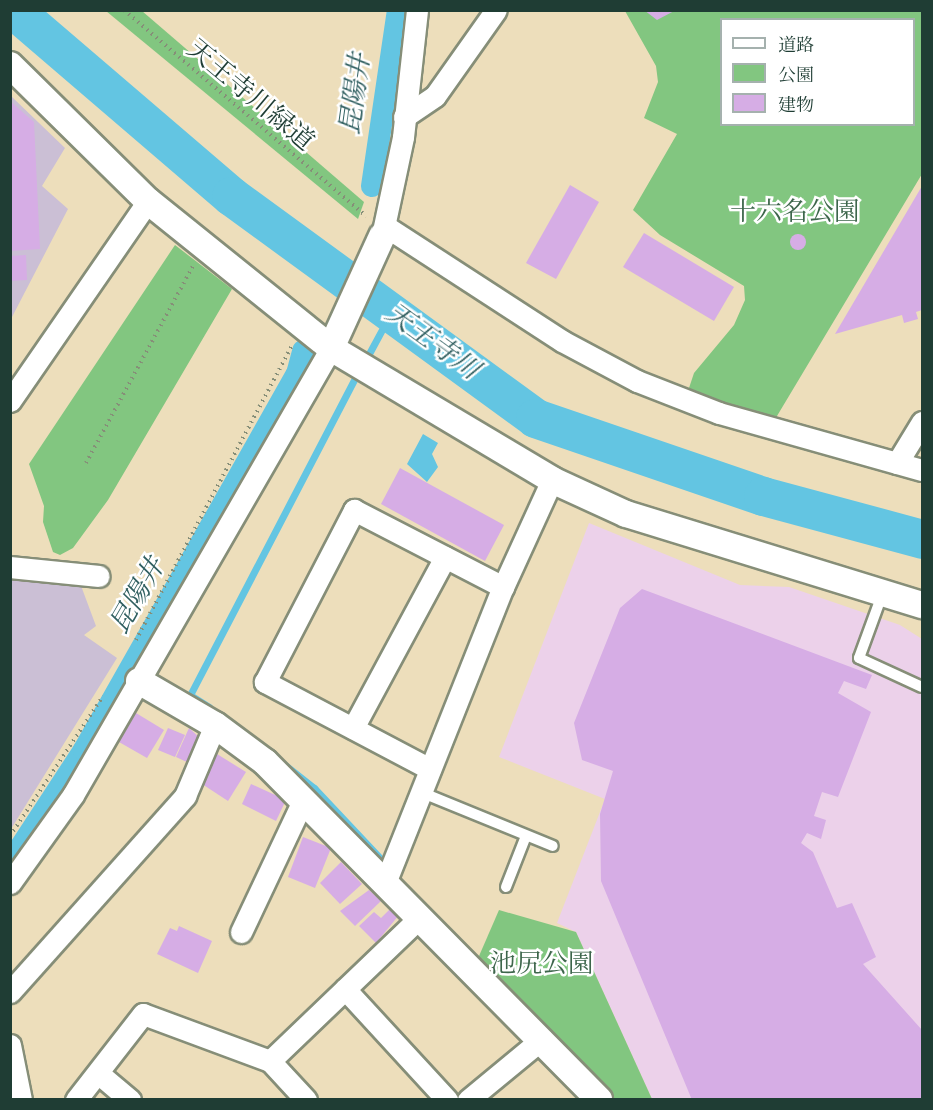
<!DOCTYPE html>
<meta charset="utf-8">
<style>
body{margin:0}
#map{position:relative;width:933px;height:1110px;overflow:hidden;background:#eddebb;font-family:"IM FELL DW Pica","Noto Serif JP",serif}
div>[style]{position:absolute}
.built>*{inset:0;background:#ecd1ea}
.industrial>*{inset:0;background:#cbbfd5}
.green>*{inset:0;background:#82c680}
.water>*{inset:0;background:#63c5e2}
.stream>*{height:7px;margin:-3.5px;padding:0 3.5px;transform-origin:3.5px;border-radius:3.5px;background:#63c5e2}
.canal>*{height:22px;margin:-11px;padding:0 11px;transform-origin:11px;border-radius:11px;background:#63c5e2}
.river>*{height:39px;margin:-19.5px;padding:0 19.5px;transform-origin:19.5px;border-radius:19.5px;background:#63c5e2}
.building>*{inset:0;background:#d6ade5}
.round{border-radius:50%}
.path>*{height:4px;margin-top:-2px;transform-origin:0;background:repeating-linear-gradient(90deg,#868e78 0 1.5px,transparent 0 6px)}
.roads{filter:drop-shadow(2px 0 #868e78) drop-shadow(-2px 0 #868e78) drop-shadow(0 2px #868e78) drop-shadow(0 -2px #868e78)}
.service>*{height:10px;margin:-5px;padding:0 5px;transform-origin:5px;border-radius:5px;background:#fff}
.minor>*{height:21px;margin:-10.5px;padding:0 10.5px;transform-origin:10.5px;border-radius:10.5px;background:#fff}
.tertiary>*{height:26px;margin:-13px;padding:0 13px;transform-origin:13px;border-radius:13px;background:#fff}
span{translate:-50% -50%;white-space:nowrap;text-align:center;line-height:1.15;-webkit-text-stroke:5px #fff;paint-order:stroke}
.street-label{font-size:26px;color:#1f3d34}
.park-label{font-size:26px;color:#3d664b}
.water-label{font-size:27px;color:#305f60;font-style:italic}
.frame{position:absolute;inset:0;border:12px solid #1f3d34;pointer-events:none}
.legend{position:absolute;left:720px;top:18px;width:195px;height:108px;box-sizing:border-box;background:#fff;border:2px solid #a5b1ae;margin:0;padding:8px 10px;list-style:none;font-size:18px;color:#1f3d34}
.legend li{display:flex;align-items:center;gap:12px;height:30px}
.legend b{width:30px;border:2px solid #a5b1ae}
</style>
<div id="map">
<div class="built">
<i style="clip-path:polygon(589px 523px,740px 585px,789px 587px,900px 625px,922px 639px,922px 1099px,652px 1099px,576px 932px,557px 923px,605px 799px,499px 757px)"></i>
</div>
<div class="industrial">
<i style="clip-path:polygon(11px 96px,65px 148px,42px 186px,68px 209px,11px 319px)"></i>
<i style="clip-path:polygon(19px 570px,80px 583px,96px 626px,84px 635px,117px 658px,11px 829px,10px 584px)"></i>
</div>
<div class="green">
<i style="clip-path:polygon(106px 11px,142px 11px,364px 202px,358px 219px)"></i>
<i style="clip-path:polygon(evenodd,625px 11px,922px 11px,922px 174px,774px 421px,687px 394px,694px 373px,734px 325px,745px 300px,744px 286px,660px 235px,633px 210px,677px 134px,644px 118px,658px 82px,656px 66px,625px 11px,722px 20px,914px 20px,914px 124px,722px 124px,722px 20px)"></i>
<i style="clip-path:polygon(175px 245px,232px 289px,108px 500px,73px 548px,60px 555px,53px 552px,43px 522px,44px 506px,29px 464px)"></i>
<i style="clip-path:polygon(499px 910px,576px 932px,652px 1099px,615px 1099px,476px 963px)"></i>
</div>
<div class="water">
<i style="clip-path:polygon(423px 434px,438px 443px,432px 454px,438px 467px,427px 482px,407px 464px)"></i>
</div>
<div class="stream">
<i style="left:365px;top:361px;width:55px;rotate:-61.6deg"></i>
<i style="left:209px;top:707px;width:22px;rotate:-148deg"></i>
<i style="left:190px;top:695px;width:365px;rotate:-62.5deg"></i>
<i style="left:228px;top:720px;width:110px;rotate:38.3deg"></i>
<i style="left:314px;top:788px;width:95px;rotate:46.7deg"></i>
</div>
<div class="canal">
<i style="left:372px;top:186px;width:178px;rotate:-81.6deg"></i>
<i style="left:10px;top:863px;width:135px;rotate:-56.8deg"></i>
<i style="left:84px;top:750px;width:432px;rotate:-60.5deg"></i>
<i style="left:297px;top:374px;width:24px;rotate:-75deg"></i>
</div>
<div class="river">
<i style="left:14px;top:10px;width:286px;rotate:40.6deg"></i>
<i style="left:231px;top:196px;width:376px;rotate:36.1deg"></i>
<i style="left:535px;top:418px;width:241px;rotate:18.9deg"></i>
<i style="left:763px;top:496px;width:165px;rotate:15.1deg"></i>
</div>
<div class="building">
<i style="clip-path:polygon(644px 10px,676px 10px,657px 20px)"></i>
<i style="clip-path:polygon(10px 101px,34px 122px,40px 249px,10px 251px)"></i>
<i style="clip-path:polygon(570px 185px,599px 202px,556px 279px,526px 263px)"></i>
<i style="clip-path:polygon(922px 186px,922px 310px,916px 312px,918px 319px,904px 323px,902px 315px,835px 334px)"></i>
<i style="clip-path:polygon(644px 233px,734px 287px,714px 321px,623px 267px)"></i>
<i class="round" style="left:790px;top:234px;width:16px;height:16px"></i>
<i style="clip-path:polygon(26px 255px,27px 280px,10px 281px,10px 256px)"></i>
<i style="clip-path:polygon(400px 468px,504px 525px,485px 561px,381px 504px)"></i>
<i style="clip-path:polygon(642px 589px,872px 675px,866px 689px,844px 681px,838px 693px,871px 712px,838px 797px,822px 792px,814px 816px,826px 820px,821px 839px,807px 833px,801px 843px,813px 852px,837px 908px,852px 903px,876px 957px,863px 964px,922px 1030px,922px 1100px,692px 1100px,601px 881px,600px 814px,613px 771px,582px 760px,574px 723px,620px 608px)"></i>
<i style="clip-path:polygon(136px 713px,164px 730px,147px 758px,119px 742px)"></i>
<i style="clip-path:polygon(168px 728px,185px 735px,175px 757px,158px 750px)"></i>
<i style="clip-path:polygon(189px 728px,202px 740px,191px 764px,176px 757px)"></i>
<i style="clip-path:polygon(217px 754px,246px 772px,228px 801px,199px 782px)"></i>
<i style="clip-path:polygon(251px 784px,286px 800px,276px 821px,242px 804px)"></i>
<i style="clip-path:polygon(303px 837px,331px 848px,315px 888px,288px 877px)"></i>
<i style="clip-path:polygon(341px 862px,362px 884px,340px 904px,320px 883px)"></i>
<i style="clip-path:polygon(369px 890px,381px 901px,355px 926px,340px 911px)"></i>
<i style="clip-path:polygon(391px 908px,399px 915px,376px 943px,359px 926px,374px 912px,381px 918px)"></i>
<i style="clip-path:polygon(179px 926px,212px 941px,198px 973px,157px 954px,170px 928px,177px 931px)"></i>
</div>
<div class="path">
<i style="left:124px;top:10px;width:318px;rotate:40.4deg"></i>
<i style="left:86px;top:463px;width:224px;rotate:-61.5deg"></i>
<i style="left:136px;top:640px;width:334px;rotate:-62.1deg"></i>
<i style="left:10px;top:836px;width:168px;rotate:-56.4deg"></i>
</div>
<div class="roads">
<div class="service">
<i style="left:882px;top:595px;width:67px;rotate:110.1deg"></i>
<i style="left:859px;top:658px;width:69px;rotate:24.7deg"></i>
<i style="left:423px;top:793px;width:140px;rotate:22.2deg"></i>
<i style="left:506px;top:887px;width:55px;rotate:-68.6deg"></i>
</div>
<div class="minor">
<i style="left:404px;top:117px;width:37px;rotate:-34deg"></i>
<i style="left:435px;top:96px;width:105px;rotate:-54.7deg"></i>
<i style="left:385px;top:226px;width:211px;rotate:33deg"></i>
<i style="left:562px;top:341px;width:85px;rotate:28.1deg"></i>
<i style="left:637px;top:381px;width:88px;rotate:21.3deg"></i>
<i style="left:719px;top:413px;width:211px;rotate:15.7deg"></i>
<i style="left:382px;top:236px;width:101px;rotate:-78deg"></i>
<i style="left:403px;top:137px;width:128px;rotate:-83.7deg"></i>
<i style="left:10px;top:401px;width:243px;rotate:-55.4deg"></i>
<i style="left:897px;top:463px;width:48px;rotate:-58.6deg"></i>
<i style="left:10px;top:567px;width:89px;rotate:5.8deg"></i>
<i style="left:353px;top:728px;width:194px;rotate:-61.7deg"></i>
<i style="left:430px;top:769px;width:187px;rotate:-152.2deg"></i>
<i style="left:265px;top:682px;width:194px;rotate:-62.6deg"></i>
<i style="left:354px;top:510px;width:168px;rotate:27.3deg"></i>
<i style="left:503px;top:587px;width:118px;rotate:-65.4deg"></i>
<i style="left:10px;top:883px;width:108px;rotate:-54.4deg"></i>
<i style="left:73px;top:795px;width:516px;rotate:-60.01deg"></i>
<i style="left:385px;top:883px;width:319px;rotate:-68.3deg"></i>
<i style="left:241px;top:932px;width:147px;rotate:-64.7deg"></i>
<i style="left:345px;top:989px;width:151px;rotate:47.4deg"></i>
<i style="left:10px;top:992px;width:263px;rotate:-48.2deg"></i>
<i style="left:185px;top:796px;width:77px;rotate:-67.1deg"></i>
<i style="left:10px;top:1045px;width:56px;rotate:78.7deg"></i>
<i style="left:270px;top:1061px;width:207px;rotate:-43.8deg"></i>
<i style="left:98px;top:1073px;width:42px;rotate:40.2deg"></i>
<i style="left:76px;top:1100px;width:109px;rotate:-52.1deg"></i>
<i style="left:143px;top:1014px;width:135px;rotate:20.3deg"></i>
<i style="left:270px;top:1061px;width:53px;rotate:47.3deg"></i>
<i style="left:468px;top:1100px;width:96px;rotate:-39.5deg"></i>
</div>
<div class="tertiary">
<i style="left:10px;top:65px;width:194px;rotate:44.6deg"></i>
<i style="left:148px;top:201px;width:235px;rotate:38.8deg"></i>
<i style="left:331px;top:348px;width:257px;rotate:30.8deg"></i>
<i style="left:552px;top:480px;width:81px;rotate:24.7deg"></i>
<i style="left:626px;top:514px;width:310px;rotate:17.1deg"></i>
<i style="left:331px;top:348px;width:123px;rotate:-65.5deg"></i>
<i style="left:139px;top:681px;width:88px;rotate:30.1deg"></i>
<i style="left:215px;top:725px;width:62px;rotate:36.5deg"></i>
<i style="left:265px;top:762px;width:475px;rotate:45.3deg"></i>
</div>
</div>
<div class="street-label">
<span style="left:250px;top:96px;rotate:40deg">天王寺川緑道</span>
</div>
<div class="park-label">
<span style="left:795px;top:213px">十六名公園</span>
<span style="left:542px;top:965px">池尻公園</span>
</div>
<div class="water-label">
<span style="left:356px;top:94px;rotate:-82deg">昆陽井</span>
<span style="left:432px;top:342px;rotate:36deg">天王寺川</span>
<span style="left:138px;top:596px;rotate:-60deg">昆陽井</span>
</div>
<div class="frame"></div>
<ul class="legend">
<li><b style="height:8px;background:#fff"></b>道路</li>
<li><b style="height:16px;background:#82c680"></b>公園</li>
<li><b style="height:16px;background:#d6ade5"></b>建物</li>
</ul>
</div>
